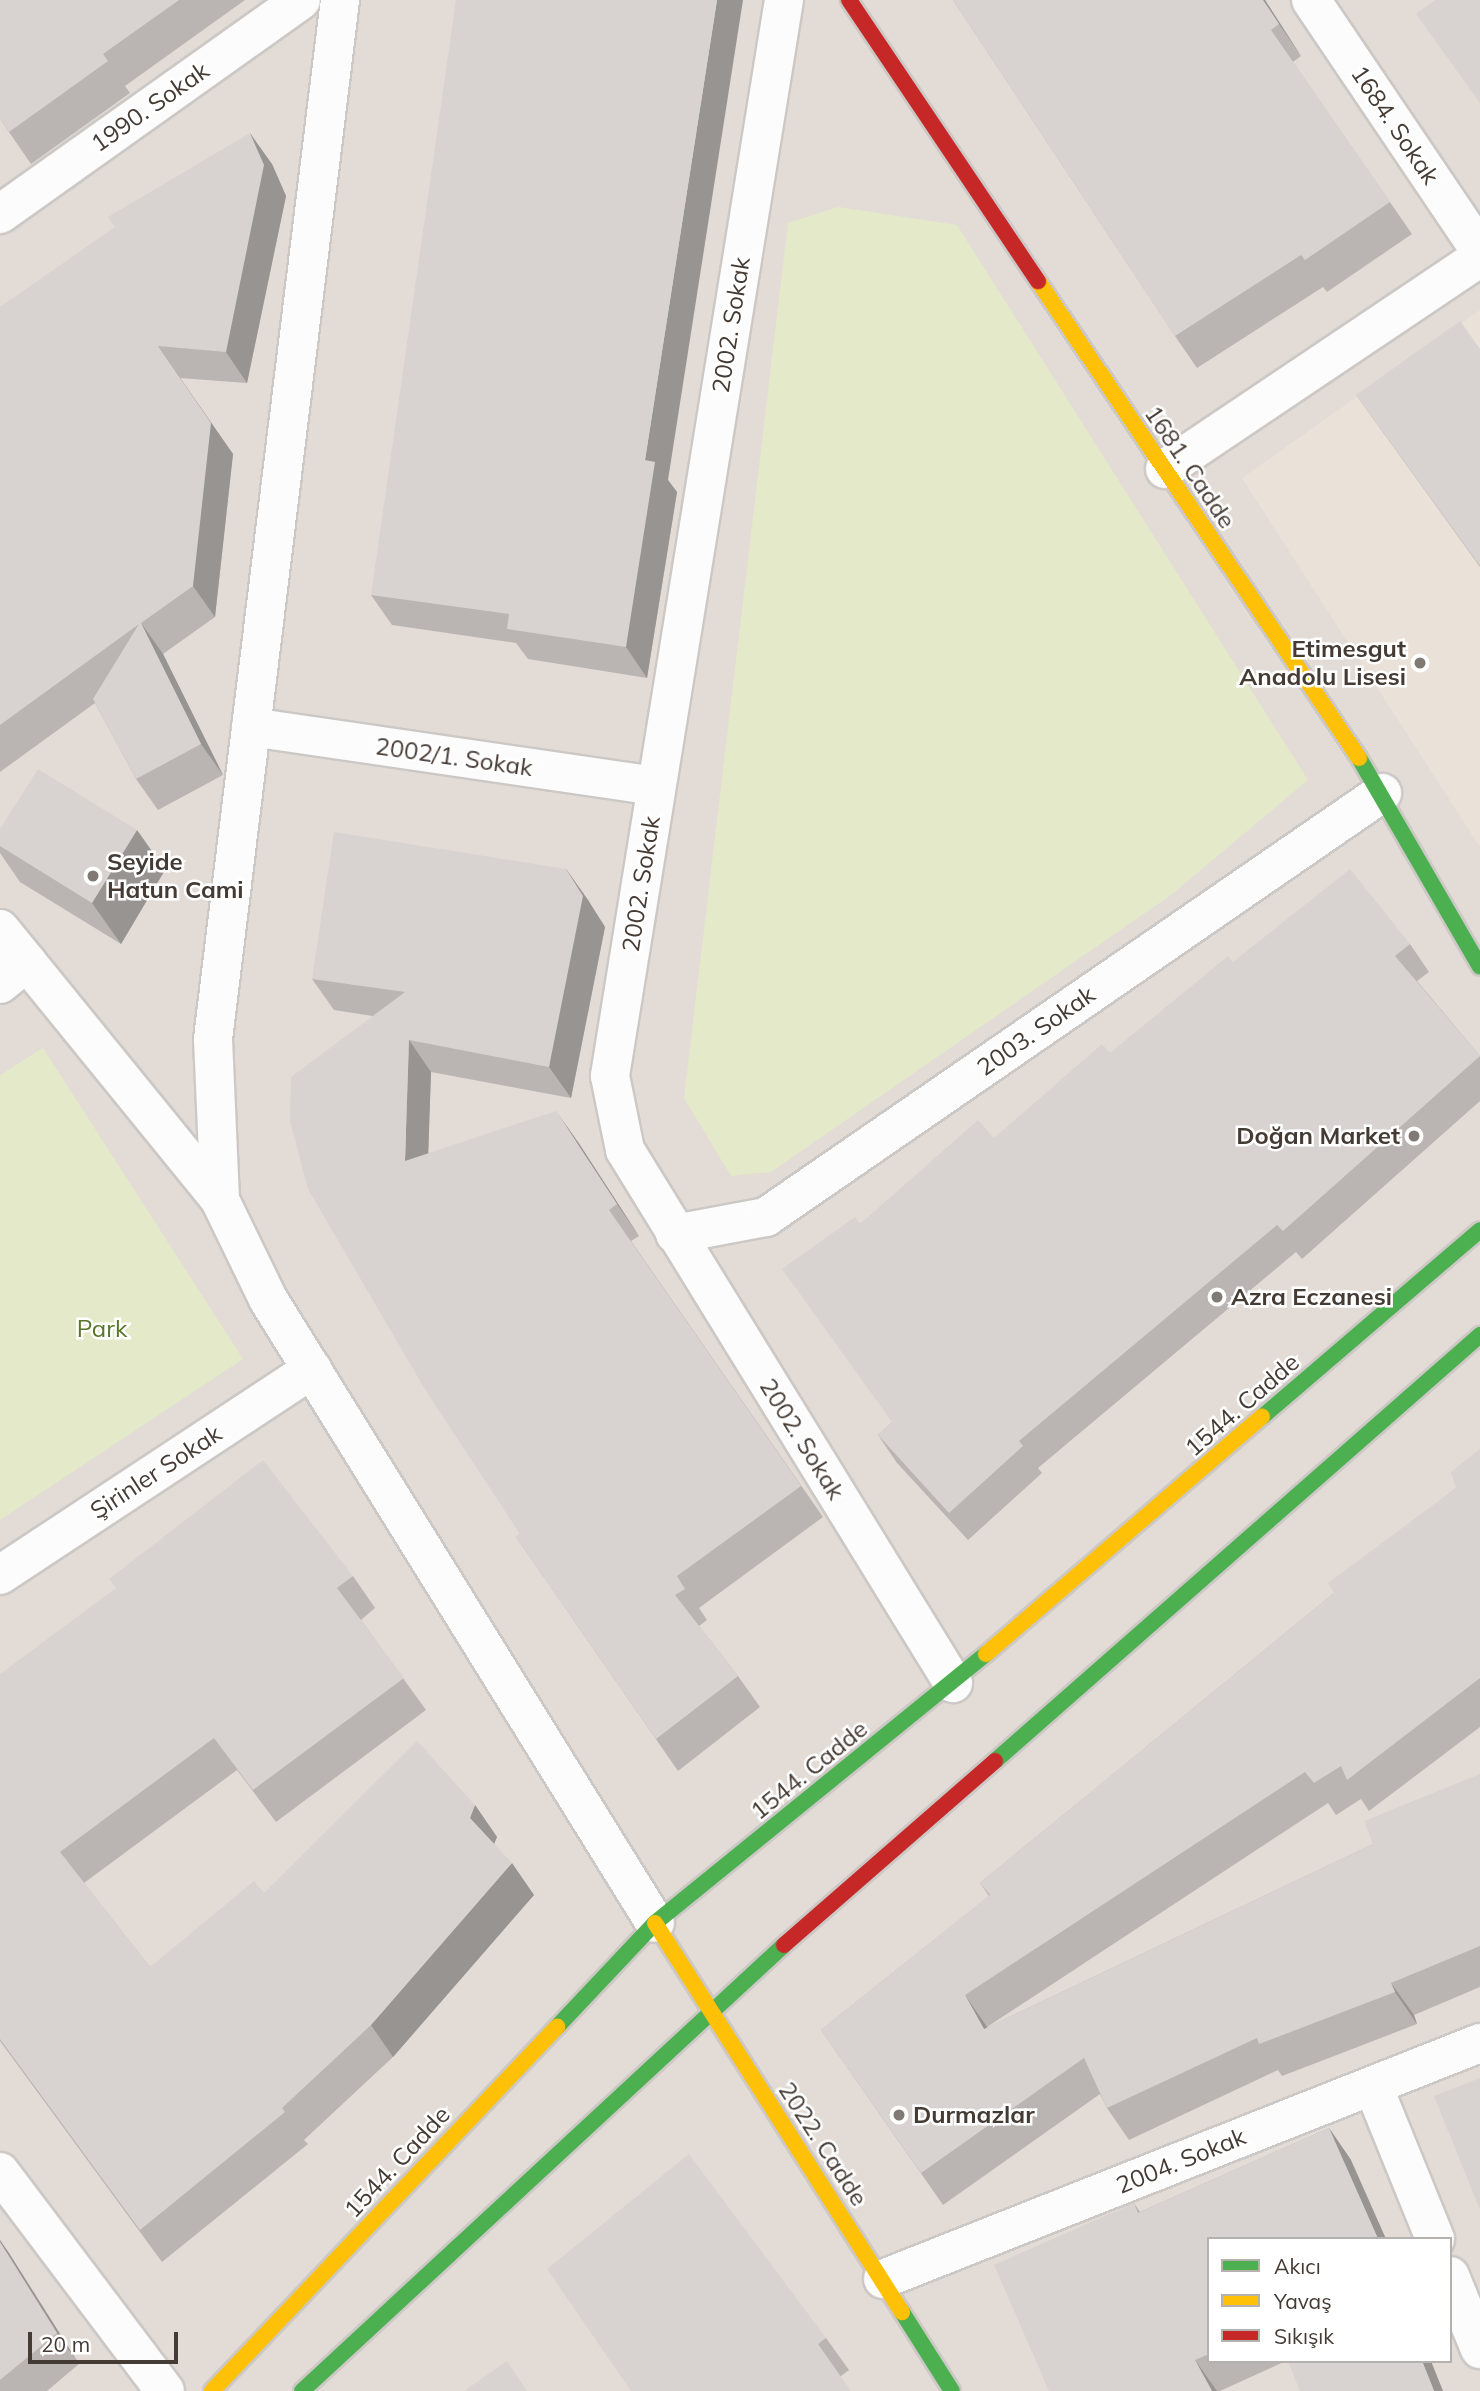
<!DOCTYPE html>
<meta charset="utf-8">
<style>
body{margin:0}
#map{position:relative;width:1480px;height:2391px;overflow:hidden;background:#f0ece9;font-family:Mulish,sans-serif}
div>[style]{position:absolute}
.residential>*{inset:0;background:#e3dcd6}
.education>*{inset:0;background:#eae1d8}
.green>*{inset:0;background:#e4e9c9}
.roads{filter:drop-shadow(2px 0 #ccc8c5) drop-shadow(-2px 0 #ccc8c5) drop-shadow(0 2px #ccc8c5) drop-shadow(0 -2px #ccc8c5)}
.street>*{height:38px;margin:-19px;padding:0 19px;transform-origin:19px;border-radius:19px;background:#fdfcfc}
.fast>*{height:16px;margin:-8px;padding:0 8px;transform-origin:8px;border-radius:8px;background:#4caf50}
.slow>*{height:16px;margin:-8px;padding:0 8px;transform-origin:8px;border-radius:8px;background:#ffc107}
.jam>*{height:16px;margin:-8px;padding:0 8px;transform-origin:8px;border-radius:8px;background:#c62828}
.wall>*{inset:0;background:#bab5b3}
.shaded-wall>*{inset:0;background:#979492}
.building>*{inset:0;background:#d8d3d0}
.dots>*{width:19px;height:19px;translate:-50% -50%;box-sizing:border-box;border:4px solid #fff;border-radius:50%}
span{translate:-50% -50%;white-space:nowrap;text-align:center;line-height:1.15;-webkit-text-stroke:5px #fff;paint-order:stroke}
.street-label{font-size:24px;color:#453b35}
.poi-label{font-size:24px;color:#453b35;font-weight:700}
.right{translate:-100% -50%;text-align:right}
.left{translate:0 -50%;text-align:left}
.park-label{font-size:24px;color:#58762a}
.legend{position:absolute;left:1207px;top:2237px;width:245px;height:126px;box-sizing:border-box;background:#fff;border:2px solid #b5b1ae;margin:0;padding:9px 12px;list-style:none;font-size:21px;color:#453b35}
.legend li{display:flex;align-items:center;gap:14px;height:35px}
.legend b{width:35px;border:2px solid #b5b1ae}
.scale{position:absolute;left:28px;top:2332px;width:150px;height:32px;box-sizing:border-box;border:4px solid #453b35;border-top:0;padding-left:9px;font-size:21px;line-height:24px;white-space:nowrap;color:#453b35;-webkit-text-stroke:5px #fff;paint-order:stroke}
</style>
<div id="map">
<div class="residential">
<i style="clip-path:polygon(evenodd,0 0,1480px 0,1480px 2391px,0 2391px,0 0,1209px 2239px,1450px 2239px,1450px 2361px,1209px 2361px,1209px 2239px)"></i>
</div>
<div class="education">
<i style="clip-path:polygon(1480px 310px,1480px 847px,1242px 478px)"></i>
</div>
<div class="green">
<i style="clip-path:polygon(838px 207px,957px 225px,1308px 780px,1171px 895px,771px 1172px,731px 1176px,684px 1098px,788px 223px)"></i>
<i style="clip-path:polygon(43px 1048px,243px 1359px,0 1520px,0 1075px)"></i>
</div>
<div class="roads">
<div class="street">
<i style="left:340px;top:0;width:1047px;rotate:96.97deg"></i>
<i style="left:213px;top:1039px;width:161px;rotate:87.5deg"></i>
<i style="left:220px;top:1200px;width:110px;rotate:64.1deg"></i>
<i style="left:268px;top:1299px;width:734px;rotate:58.19deg"></i>
<i style="left:784px;top:0;width:1090px;rotate:99.19deg"></i>
<i style="left:610px;top:1076px;width:76px;rotate:78.5deg"></i>
<i style="left:625px;top:1150px;width:626px;rotate:58.39deg"></i>
<i style="left:1311px;top:0;width:303px;rotate:56deg"></i>
<i style="left:0;top:214px;width:369px;rotate:-35.4deg"></i>
<i style="left:1165px;top:469px;width:380px;rotate:-33.9deg"></i>
<i style="left:251px;top:727px;width:409px;rotate:8.3deg"></i>
<i style="left:0;top:929px;width:349px;rotate:50.9deg"></i>
<i style="left:0;top:984px;width:35px;rotate:-39deg"></i>
<i style="left:675px;top:1234px;width:93px;rotate:-10.6deg"></i>
<i style="left:766px;top:1217px;width:748px;rotate:-34.54deg"></i>
<i style="left:0;top:1575px;width:374px;rotate:-33.4deg"></i>
<i style="left:1373px;top:2086px;width:165px;rotate:67.9deg"></i>
<i style="left:0;top:2172px;width:274px;rotate:53deg"></i>
<i style="left:1450px;top:2276px;width:79px;rotate:67.7deg"></i>
<i style="left:883px;top:2279px;width:642px;rotate:-21.57deg"></i>
</div>
<div class="fast">
<i style="left:1359px;top:758px;width:241px;rotate:59.9deg"></i>
<i style="left:1262px;top:1417px;width:287px;rotate:-40.6deg"></i>
<i style="left:995px;top:1761px;width:646px;rotate:-41.29deg"></i>
<i style="left:557px;top:2027px;width:143px;rotate:-46.7deg"></i>
<i style="left:655px;top:1923px;width:427px;rotate:-39.1deg"></i>
<i style="left:902px;top:2312px;width:93px;rotate:57.7deg"></i>
<i style="left:302px;top:2391px;width:657px;rotate:-42.78deg"></i>
</div>
<div class="slow">
<i style="left:1038px;top:281px;width:575px;rotate:56.06deg"></i>
<i style="left:986px;top:1654px;width:364px;rotate:-40.7deg"></i>
<i style="left:655px;top:1923px;width:461px;rotate:57.6deg"></i>
<i style="left:212px;top:2391px;width:502px;rotate:-46.54deg"></i>
</div>
<div class="jam">
<i style="left:849px;top:0;width:339px;rotate:56.1deg"></i>
<i style="left:784px;top:1945px;width:280px;rotate:-41.1deg"></i>
</div>
</div>
<div class="wall">
<i style="clip-path:polygon(0 0,245px 0,125px 86px,130px 93px,31px 164px,0 119px)"></i>
<i style="clip-path:polygon(953px 0,1265px 0,1301px 56px,1293px 62px,1412px 234px,1327px 292px,1323px 287px,1197px 368px,1175px 336px)"></i>
<i style="clip-path:polygon(272px 164px,286px 196px,247px 383px,179px 378px,233px 454px,215px 617px,163px 654px,223px 775px,158px 810px,136px 779px,95px 703px,0 772px,0 307px)"></i>
<i style="clip-path:polygon(1480px 349px,1480px 567px,1356px 395px)"></i>
<i style="clip-path:polygon(668px 480px,677px 492px,647px 678px,528px 659px,516px 643px,392px 625px,371px 595px)"></i>
<i style="clip-path:polygon(0 829px,137px 830px,165px 870px,121px 944px,20px 882px,0 853px)"></i>
<i style="clip-path:polygon(566px 869px,588px 900px,605px 927px,571px 1098px,431px 1072px,428px 1153px,578px 1142px,639px 1236px,631px 1241px,823px 1517px,699px 1608px,707px 1620px,699px 1626px,738px 1676px,760px 1707px,678px 1771px,516px 1537px,520px 1534px,373px 1016px,334px 1010px,312px 979px)"></i>
<i style="clip-path:polygon(1410px 944px,1429px 972px,1417px 981px,1480px 1056px,1480px 1101px,1302px 1259px,1296px 1252px,1038px 1468px,1042px 1473px,968px 1540px,897px 1463px,878px 1435px,892px 1422px,860px 1224px,994px 1138px,1110px 1053px)"></i>
<i style="clip-path:polygon(1480px 1449px,1480px 1727px,1369px 1811px,1361px 1799px,1336px 1815px,1328px 1803px,987px 2027px,988px 2027px,1373px 1844px,1480px 1774px,1480px 1987px,1414px 2015px,1417px 2024px,1282px 2076px,1278px 2070px,1129px 2140px,1107px 2108px,1100px 2094px,943px 2205px,821px 2030px,989px 1896px,980px 1883px,1334px 1593px,1456px 1488px)"></i>
<i style="clip-path:polygon(353px 1576px,375px 1608px,361px 1620px,426px 1710px,276px 1822px,237px 1770px,84px 1883px,150px 1967px,264px 1893px,475px 1805px,497px 1837px,494px 1844px,534px 1895px,393px 2057px,304px 2140px,308px 2144px,162px 2262px,0 2041px,0 1674px)"></i>
<i style="clip-path:polygon(1329px 2128px,1351px 2160px,1209px 2239px,1209px 2361px,1286px 2361px,1220px 2391px,1049px 2391px,1134px 2203px,1140px 2212px)"></i>
<i style="clip-path:polygon(0 2240px,79px 2364px,47px 2391px,0 2391px)"></i>
<i style="clip-path:polygon(826px 2338px,849px 2370px,841px 2376px,631px 2391px)"></i>
</div>
<div class="shaded-wall">
<i style="clip-path:polygon(717px 0,743px 0,668px 480px,677px 492px,647px 678px,626px 647px,645px 460px)"></i>
<i style="clip-path:polygon(1263px 0,1265px 0,1301px 56px,1279px 24px)"></i>
<i style="clip-path:polygon(250px 133px,272px 164px,286px 196px,247px 383px,226px 352px)"></i>
<i style="clip-path:polygon(158px 346px,233px 454px,215px 617px,193px 586px)"></i>
<i style="clip-path:polygon(141px 623px,163px 654px,223px 775px,201px 744px)"></i>
<i style="clip-path:polygon(137px 830px,165px 870px,121px 944px,92px 903px)"></i>
<i style="clip-path:polygon(566px 869px,588px 900px,605px 927px,571px 1098px,549px 1067px)"></i>
<i style="clip-path:polygon(409px 1040px,431px 1072px,427px 1192px,405px 1161px)"></i>
<i style="clip-path:polygon(556px 1111px,578px 1142px,639px 1236px,617px 1204px)"></i>
<i style="clip-path:polygon(475px 1805px,497px 1837px,492px 1849px,470px 1818px)"></i>
<i style="clip-path:polygon(512px 1863px,534px 1895px,393px 2057px,371px 2025px)"></i>
<i style="clip-path:polygon(1391px 1983px,1414px 2015px,1417px 2024px,1395px 1992px)"></i>
<i style="clip-path:polygon(965px 1995px,987px 2027px,1006px 2061px,984px 2029px)"></i>
<i style="clip-path:polygon(1329px 2128px,1351px 2160px,1386px 2239px,1378px 2239px)"></i>
<i style="clip-path:polygon(0 2240px,9px 2253px,79px 2364px,57px 2333px,0 2242px)"></i>
<i style="clip-path:polygon(1195px 2360px,1217px 2391px,1212px 2391px)"></i>
<i style="clip-path:polygon(1422px 2361px,1431px 2361px,1443px 2391px,1434px 2391px)"></i>
</div>
<div class="building">
<i style="clip-path:polygon(0 0,179px 0,103px 54px,108px 61px,9px 132px,0 119px)"></i>
<i style="clip-path:polygon(456px 0,717px 0,645px 460px,655px 462px,626px 647px,507px 629px,509px 614px,371px 595px)"></i>
<i style="clip-path:polygon(953px 0,1263px 0,1279px 24px,1271px 30px,1390px 202px,1305px 260px,1301px 255px,1175px 336px)"></i>
<i style="clip-path:polygon(1435px 0,1480px 0,1480px 103px,1416px 14px)"></i>
<i style="clip-path:polygon(250px 133px,264px 165px,226px 352px,158px 346px,211px 423px,193px 586px,141px 623px,201px 744px,136px 779px,93px 699px,139px 624px,0 725px,0 307px,115px 227px,108px 217px)"></i>
<i style="clip-path:polygon(1460px 321px,1480px 349px,1480px 566px,1356px 395px)"></i>
<i style="clip-path:polygon(38px 769px,137px 830px,92px 903px,0 846px,0 829px)"></i>
<i style="clip-path:polygon(334px 832px,566px 869px,583px 896px,549px 1067px,409px 1040px,405px 1161px,556px 1111px,617px 1204px,609px 1210px,801px 1486px,677px 1576px,685px 1589px,675px 1595px,738px 1676px,656px 1739px,516px 1537px,520px 1534px,426px 1391px,308px 1189px,290px 1121px,291px 1077px,405px 992px,312px 979px)"></i>
<i style="clip-path:polygon(1350px 869px,1410px 944px,1395px 956px,1480px 1056px,1283px 1231px,1277px 1225px,1019px 1441px,1023px 1446px,949px 1513px,878px 1435px,892px 1422px,782px 1269px,855px 1217px,860px 1224px,978px 1120px,994px 1138px,1102px 1044px,1110px 1053px,1228px 956px,1233px 962px)"></i>
<i style="clip-path:polygon(1480px 1449px,1480px 1678px,1347px 1780px,1341px 1766px,1314px 1783px,1305px 1772px,965px 1995px,984px 2029px,1373px 1844px,1364px 1821px,1480px 1774px,1480px 1946px,1391px 1983px,1395px 1992px,1259px 2044px,1257px 2038px,1107px 2108px,1084px 2058px,921px 2173px,821px 2030px,990px 1895px,980px 1883px,1334px 1593px,1328px 1583px,1456px 1488px,1451px 1472px)"></i>
<i style="clip-path:polygon(263px 1460px,353px 1576px,337px 1588px,404px 1678px,253px 1790px,214px 1738px,60px 1852px,150px 1967px,254px 1881px,264px 1893px,417px 1741px,475px 1805px,470px 1818px,512px 1863px,371px 2025px,282px 2108px,285px 2112px,140px 2230px,0 2039px,0 1674px,116px 1588px,109px 1579px)"></i>
<i style="clip-path:polygon(1480px 2078px,1480px 2210px,1434px 2096px)"></i>
<i style="clip-path:polygon(1329px 2128px,1378px 2239px,1209px 2239px,1209px 2354px,1195px 2360px,1212px 2391px,1049px 2391px,994px 2265px,1134px 2203px,1138px 2213px)"></i>
<i style="clip-path:polygon(689px 2154px,826px 2338px,818px 2344px,851px 2391px,631px 2391px,547px 2269px)"></i>
<i style="clip-path:polygon(0 2242px,57px 2333px,0 2380px)"></i>
<i style="clip-path:polygon(507px 2361px,527px 2391px,464px 2391px)"></i>
<i style="clip-path:polygon(1288px 2361px,1422px 2361px,1434px 2391px,1300px 2391px)"></i>
</div>
<div class="dots">
<i style="left:1420px;top:663px;background:#817974"></i>
<i style="left:93px;top:876px;background:#817974"></i>
<i style="left:1414px;top:1136px;background:#817974"></i>
<i style="left:1217px;top:1297px;background:#817974"></i>
<i style="left:899px;top:2115px;background:#817974"></i>
</div>
<div class="street-label">
<span style="left:150px;top:107px;rotate:-35deg">1990. Sokak</span>
<span style="left:1395px;top:125px;rotate:56deg">1684. Sokak</span>
<span style="left:731px;top:325px;rotate:-81deg">2002. Sokak</span>
<span style="left:1190px;top:467px;rotate:56deg">1681. Cadde</span>
<span style="left:454px;top:757px;rotate:8deg">2002/1. Sokak</span>
<span style="left:641px;top:884px;rotate:-81deg">2002. Sokak</span>
<span style="left:1036px;top:1031px;rotate:-35deg">2003. Sokak</span>
<span style="left:1242px;top:1405px;rotate:-41deg">1544. Cadde</span>
<span style="left:802px;top:1439px;rotate:58deg">2002. Sokak</span>
<span style="left:156px;top:1472px;rotate:-33deg">Şirinler Sokak</span>
<span style="left:809px;top:1770px;rotate:-39deg">1544. Cadde</span>
<span style="left:823px;top:2144px;rotate:57deg">2022. Cadde</span>
<span style="left:1181px;top:2161px;rotate:-22deg">2004. Sokak</span>
<span style="left:397px;top:2162px;rotate:-47deg">1544. Cadde</span>
</div>
<div class="poi-label">
<span class="right" style="left:1406px;top:663px">Etimesgut<br>Anadolu Lisesi</span>
<span class="left" style="left:107px;top:876px">Seyide<br>Hatun Cami</span>
<span class="right" style="left:1400px;top:1136px">Doğan Market</span>
<span class="left" style="left:1231px;top:1297px">Azra Eczanesi</span>
<span class="left" style="left:913px;top:2115px">Durmazlar</span>
</div>
<div class="park-label">
<span style="left:102px;top:1329px">Park</span>
</div>
<ul class="legend">
<li><b style="height:9px;background:#4caf50"></b>Akıcı</li>
<li><b style="height:9px;background:#ffc107"></b>Yavaş</li>
<li><b style="height:9px;background:#c62828"></b>Sıkışık</li>
</ul>
<div class="scale">20 m</div>
</div>
